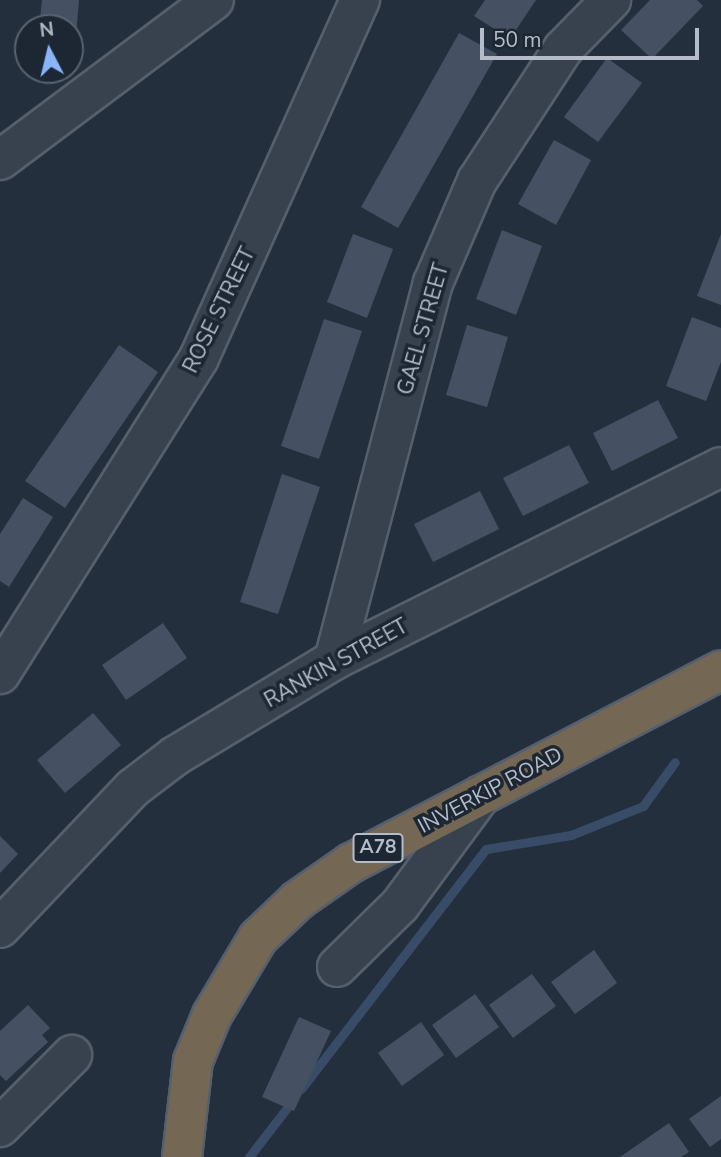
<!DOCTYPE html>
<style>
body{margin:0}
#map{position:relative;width:721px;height:1157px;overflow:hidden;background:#242f3e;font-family:"Nunito Sans",sans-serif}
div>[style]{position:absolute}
.stream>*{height:9px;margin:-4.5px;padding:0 4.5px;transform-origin:4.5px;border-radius:4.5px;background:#394c67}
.building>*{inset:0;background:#455162}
.roads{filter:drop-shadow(2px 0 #565f6c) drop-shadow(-2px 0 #565f6c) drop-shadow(0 2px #565f6c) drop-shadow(0 -2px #565f6c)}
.minor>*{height:38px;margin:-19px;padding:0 19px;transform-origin:19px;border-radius:19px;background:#38414e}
.highway>*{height:38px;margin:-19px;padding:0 19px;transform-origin:19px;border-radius:19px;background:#746855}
span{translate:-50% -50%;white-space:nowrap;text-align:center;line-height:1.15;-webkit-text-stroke:7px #1d2633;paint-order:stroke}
.shield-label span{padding:2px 5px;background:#1d2633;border:2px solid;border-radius:5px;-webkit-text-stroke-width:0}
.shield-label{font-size:19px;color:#b4bcc9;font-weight:700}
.street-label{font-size:21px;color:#b4bcc9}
.north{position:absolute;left:14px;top:14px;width:70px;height:70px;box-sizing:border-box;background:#1d2633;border:2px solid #59626f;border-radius:50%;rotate:353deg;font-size:19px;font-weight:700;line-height:28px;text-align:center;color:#b4bcc9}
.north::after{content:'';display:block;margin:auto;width:24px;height:32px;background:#8ab4f8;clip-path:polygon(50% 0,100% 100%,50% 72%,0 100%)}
.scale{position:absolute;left:480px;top:28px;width:219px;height:32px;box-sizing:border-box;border:4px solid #b4bcc9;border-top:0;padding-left:9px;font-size:21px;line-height:24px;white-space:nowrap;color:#b4bcc9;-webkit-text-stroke:5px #1d2633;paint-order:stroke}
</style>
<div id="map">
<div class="stream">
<i style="left:301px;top:1089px;width:303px;rotate:-52.4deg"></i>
<i style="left:486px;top:849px;width:86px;rotate:-9.4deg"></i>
<i style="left:571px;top:835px;width:78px;rotate:-21.9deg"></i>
<i style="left:643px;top:806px;width:54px;rotate:-54deg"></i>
<i style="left:249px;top:1157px;width:72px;rotate:-52.3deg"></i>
</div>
<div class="building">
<i style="clip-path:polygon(42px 0,79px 0,76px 36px,70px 35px,70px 28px,39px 28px)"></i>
<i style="clip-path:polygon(485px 0,536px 0,510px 39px,474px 16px)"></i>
<i style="clip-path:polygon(650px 0,697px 0,703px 6px,652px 59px,621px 30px)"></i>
<i style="clip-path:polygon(459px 33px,497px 54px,398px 228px,361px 207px)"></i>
<i style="clip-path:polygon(607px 58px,642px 83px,598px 142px,564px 117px)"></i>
<i style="clip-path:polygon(554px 140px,591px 160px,556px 225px,518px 204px)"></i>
<i style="clip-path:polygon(502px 230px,542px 246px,516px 315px,476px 299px)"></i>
<i style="clip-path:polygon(353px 234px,393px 249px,367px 318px,327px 302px)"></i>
<i style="clip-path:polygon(721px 234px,721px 305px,697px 296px)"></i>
<i style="clip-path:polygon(692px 317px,721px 328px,721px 362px,706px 401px,666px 386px)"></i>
<i style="clip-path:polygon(324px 319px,362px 331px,319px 459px,281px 446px)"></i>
<i style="clip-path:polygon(467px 325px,508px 337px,487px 407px,446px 395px)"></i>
<i style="clip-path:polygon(119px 345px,158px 372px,65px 508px,25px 481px)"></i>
<i style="clip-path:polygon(658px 400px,678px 438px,612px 471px,593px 433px)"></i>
<i style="clip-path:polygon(569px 445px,589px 483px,523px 516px,503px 478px)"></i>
<i style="clip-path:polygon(282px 474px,320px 487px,278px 614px,240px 602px)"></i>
<i style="clip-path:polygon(480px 491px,499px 529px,433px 562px,414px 524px)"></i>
<i style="clip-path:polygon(23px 498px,53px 517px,9px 587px,0 581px,0 534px)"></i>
<i style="clip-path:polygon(163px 623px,187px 658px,126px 700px,102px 665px)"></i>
<i style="clip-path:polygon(93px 713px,121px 745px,65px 793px,37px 760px)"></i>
<i style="clip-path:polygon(0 836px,18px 854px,0 873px)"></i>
<i style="clip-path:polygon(594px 950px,617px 983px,575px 1014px,551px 982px)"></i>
<i style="clip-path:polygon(532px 974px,556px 1006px,513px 1038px,489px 1005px)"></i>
<i style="clip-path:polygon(475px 994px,499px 1027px,456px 1058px,432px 1025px)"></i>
<i style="clip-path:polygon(28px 1005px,50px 1028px,42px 1035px,48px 1042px,6px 1081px,0 1075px,0 1031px)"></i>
<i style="clip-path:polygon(299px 1017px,331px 1031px,294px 1111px,262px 1097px)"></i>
<i style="clip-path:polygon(421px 1022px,444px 1055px,402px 1086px,378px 1053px)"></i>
<i style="clip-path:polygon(721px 1096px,721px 1139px,710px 1147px,689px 1119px)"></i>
<i style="clip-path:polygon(669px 1123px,689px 1152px,681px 1157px,620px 1157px)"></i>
</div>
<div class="roads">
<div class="minor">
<i style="left:0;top:160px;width:267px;rotate:-36.8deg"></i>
<i style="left:334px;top:660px;width:390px;rotate:-75.3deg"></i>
<i style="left:433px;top:283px;width:111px;rotate:-66.7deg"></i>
<i style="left:477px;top:181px;width:158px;rotate:-56.9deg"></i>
<i style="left:563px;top:49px;width:69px;rotate:-45.6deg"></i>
<i style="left:0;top:674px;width:373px;rotate:-57.8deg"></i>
<i style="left:199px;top:358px;width:393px;rotate:-65.8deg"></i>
<i style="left:0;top:928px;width:193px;rotate:-46.5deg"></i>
<i style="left:133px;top:788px;width:53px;rotate:-37.3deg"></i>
<i style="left:175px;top:756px;width:186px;rotate:-31.1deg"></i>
<i style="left:334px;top:660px;width:432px;rotate:-26.5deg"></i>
<i style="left:337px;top:967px;width:88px;rotate:-44.5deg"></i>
<i style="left:400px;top:905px;width:137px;rotate:-53.6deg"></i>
<i style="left:0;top:1127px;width:102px;rotate:-45deg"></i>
</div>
<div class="highway">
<i style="left:182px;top:1157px;width:97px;rotate:-83.5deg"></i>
<i style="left:193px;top:1061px;width:50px;rotate:-67.6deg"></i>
<i style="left:212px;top:1015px;width:90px;rotate:-59.1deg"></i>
<i style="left:258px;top:938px;width:55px;rotate:-43.5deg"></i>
<i style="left:298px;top:900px;width:65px;rotate:-34.9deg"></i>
<i style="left:351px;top:863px;width:417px;rotate:-27.5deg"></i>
</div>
</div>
<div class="shield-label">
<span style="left:378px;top:848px">A78</span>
</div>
<div class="street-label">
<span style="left:219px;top:310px;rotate:-64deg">ROSE STREET</span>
<span style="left:423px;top:329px;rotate:-74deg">GAEL STREET</span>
<span style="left:336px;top:663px;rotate:-29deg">RANKIN STREET</span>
<span style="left:490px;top:790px;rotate:-28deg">INVERKIP ROAD</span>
</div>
<div class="north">N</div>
<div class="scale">50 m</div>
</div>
